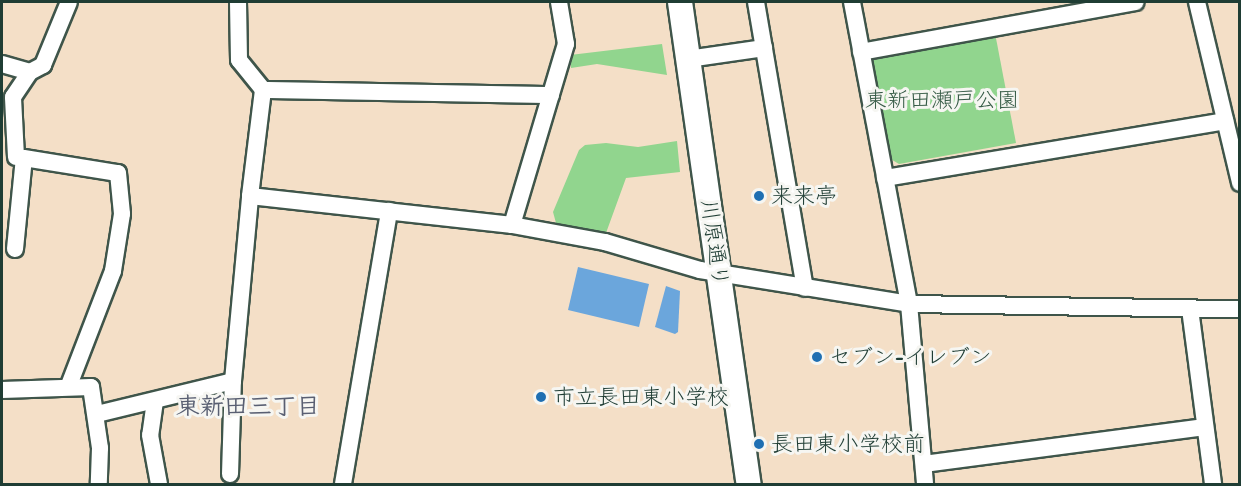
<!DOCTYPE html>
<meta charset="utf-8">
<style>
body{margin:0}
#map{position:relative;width:1241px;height:486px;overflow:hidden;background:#f4dfc7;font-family:Itim,"Klee One",sans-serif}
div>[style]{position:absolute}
.green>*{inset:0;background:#91d58e}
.water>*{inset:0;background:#6ba6dc}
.roads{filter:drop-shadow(2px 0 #3f554a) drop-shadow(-2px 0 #3f554a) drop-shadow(0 2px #3f554a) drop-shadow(0 -2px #3f554a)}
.street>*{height:16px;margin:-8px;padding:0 8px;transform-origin:8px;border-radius:8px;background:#fff}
.secondary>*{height:24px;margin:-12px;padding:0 12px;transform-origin:12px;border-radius:12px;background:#fff}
.dots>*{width:16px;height:16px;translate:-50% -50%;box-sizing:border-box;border:3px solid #f6f6f2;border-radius:50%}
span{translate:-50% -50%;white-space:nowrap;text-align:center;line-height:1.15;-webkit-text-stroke:6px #f6f6f2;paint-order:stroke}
.park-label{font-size:22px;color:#365b46}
.poi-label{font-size:22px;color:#1f3d34}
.left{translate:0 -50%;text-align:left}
.street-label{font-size:22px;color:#1f3d34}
.neighbourhood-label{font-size:24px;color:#595f72;font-weight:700}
.frame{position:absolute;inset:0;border:3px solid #1f3d34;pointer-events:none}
</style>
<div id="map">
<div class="green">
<i style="clip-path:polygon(995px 33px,1016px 143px,899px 164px,889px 158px,870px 56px)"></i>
<i style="clip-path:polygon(662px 44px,667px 75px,597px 64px,571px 68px,570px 55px)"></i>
<i style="clip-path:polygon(677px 141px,680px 172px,626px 178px,606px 233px,556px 223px,553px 212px,579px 150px,585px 145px,606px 143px,638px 147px)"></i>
</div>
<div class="water">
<i style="clip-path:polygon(578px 267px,649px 284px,639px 327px,568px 310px)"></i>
<i style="clip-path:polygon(666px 286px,680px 291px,678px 332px,675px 334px,655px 327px)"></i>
</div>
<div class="roads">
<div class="street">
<i style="left:238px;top:2px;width:58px;rotate:89deg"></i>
<i style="left:239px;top:60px;width:38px;rotate:51deg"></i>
<i style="left:263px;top:90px;width:107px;rotate:97deg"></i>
<i style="left:250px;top:196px;width:264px;rotate:6.3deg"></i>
<i style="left:512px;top:225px;width:95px;rotate:10.4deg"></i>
<i style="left:605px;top:242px;width:99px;rotate:16.4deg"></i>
<i style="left:700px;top:270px;width:212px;rotate:9.2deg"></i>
<i style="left:909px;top:304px;width:331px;rotate:0.9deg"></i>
<i style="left:756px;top:2px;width:290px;rotate:80.3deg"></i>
<i style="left:852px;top:2px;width:307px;rotate:79.3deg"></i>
<i style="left:909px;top:304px;width:181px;rotate:84.9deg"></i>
<i style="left:1197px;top:2px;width:186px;rotate:76.6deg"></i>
<i style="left:861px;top:52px;width:279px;rotate:-10.3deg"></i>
<i style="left:688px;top:59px;width:77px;rotate:-8.2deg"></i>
<i style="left:2px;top:64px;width:29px;rotate:16deg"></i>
<i style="left:263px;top:90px;width:288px;rotate:1deg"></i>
<i style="left:16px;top:157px;width:60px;rotate:-92.9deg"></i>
<i style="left:13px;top:97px;width:30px;rotate:-56deg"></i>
<i style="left:30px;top:72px;width:15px;rotate:-28deg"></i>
<i style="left:43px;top:65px;width:68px;rotate:-67.6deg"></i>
<i style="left:885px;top:178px;width:345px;rotate:-9.5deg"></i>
<i style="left:512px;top:225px;width:189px;rotate:-73.4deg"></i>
<i style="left:566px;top:44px;width:43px;rotate:-99.5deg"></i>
<i style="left:15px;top:249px;width:91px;rotate:-84.4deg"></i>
<i style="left:24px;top:158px;width:95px;rotate:9.1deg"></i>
<i style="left:118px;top:173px;width:41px;rotate:84.4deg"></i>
<i style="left:122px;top:214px;width:58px;rotate:99deg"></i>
<i style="left:113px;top:271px;width:122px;rotate:111.1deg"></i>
<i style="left:1190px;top:309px;width:177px;rotate:82.5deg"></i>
<i style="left:2px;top:390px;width:89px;rotate:-1.9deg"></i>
<i style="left:91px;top:387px;width:62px;rotate:81.6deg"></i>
<i style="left:100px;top:448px;width:36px;rotate:92deg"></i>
<i style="left:155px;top:401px;width:34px;rotate:98deg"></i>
<i style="left:150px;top:435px;width:50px;rotate:79.6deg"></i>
<i style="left:97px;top:414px;width:140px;rotate:-13.6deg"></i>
<i style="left:233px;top:381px;width:186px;rotate:-84.7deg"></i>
<i style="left:924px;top:464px;width:283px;rotate:-7.5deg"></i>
<i style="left:230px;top:474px;width:93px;rotate:-88.2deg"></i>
<i style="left:343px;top:484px;width:277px;rotate:-80.4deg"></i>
</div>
<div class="secondary">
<i style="left:680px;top:2px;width:487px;rotate:81.9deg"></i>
</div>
</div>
<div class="dots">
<i style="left:759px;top:196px;background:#1f6fb2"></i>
<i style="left:817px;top:357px;background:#1f6fb2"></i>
<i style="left:541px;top:397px;background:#1f6fb2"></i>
<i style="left:759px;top:444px;background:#1f6fb2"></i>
</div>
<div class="park-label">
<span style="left:942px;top:100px">東新田瀬戸公園</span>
</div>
<div class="poi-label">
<span class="left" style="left:771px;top:196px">来来亭</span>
<span class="left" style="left:829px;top:357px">セブン-イレブン</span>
<span class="left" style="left:553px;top:397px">市立長田東小学校</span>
<span class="left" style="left:771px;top:444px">長田東小学校前</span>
</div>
<div class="street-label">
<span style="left:715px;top:243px;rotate:82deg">川原通り</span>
</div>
<div class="neighbourhood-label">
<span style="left:248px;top:406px">東新田三丁目</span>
</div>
<div class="frame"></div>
</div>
